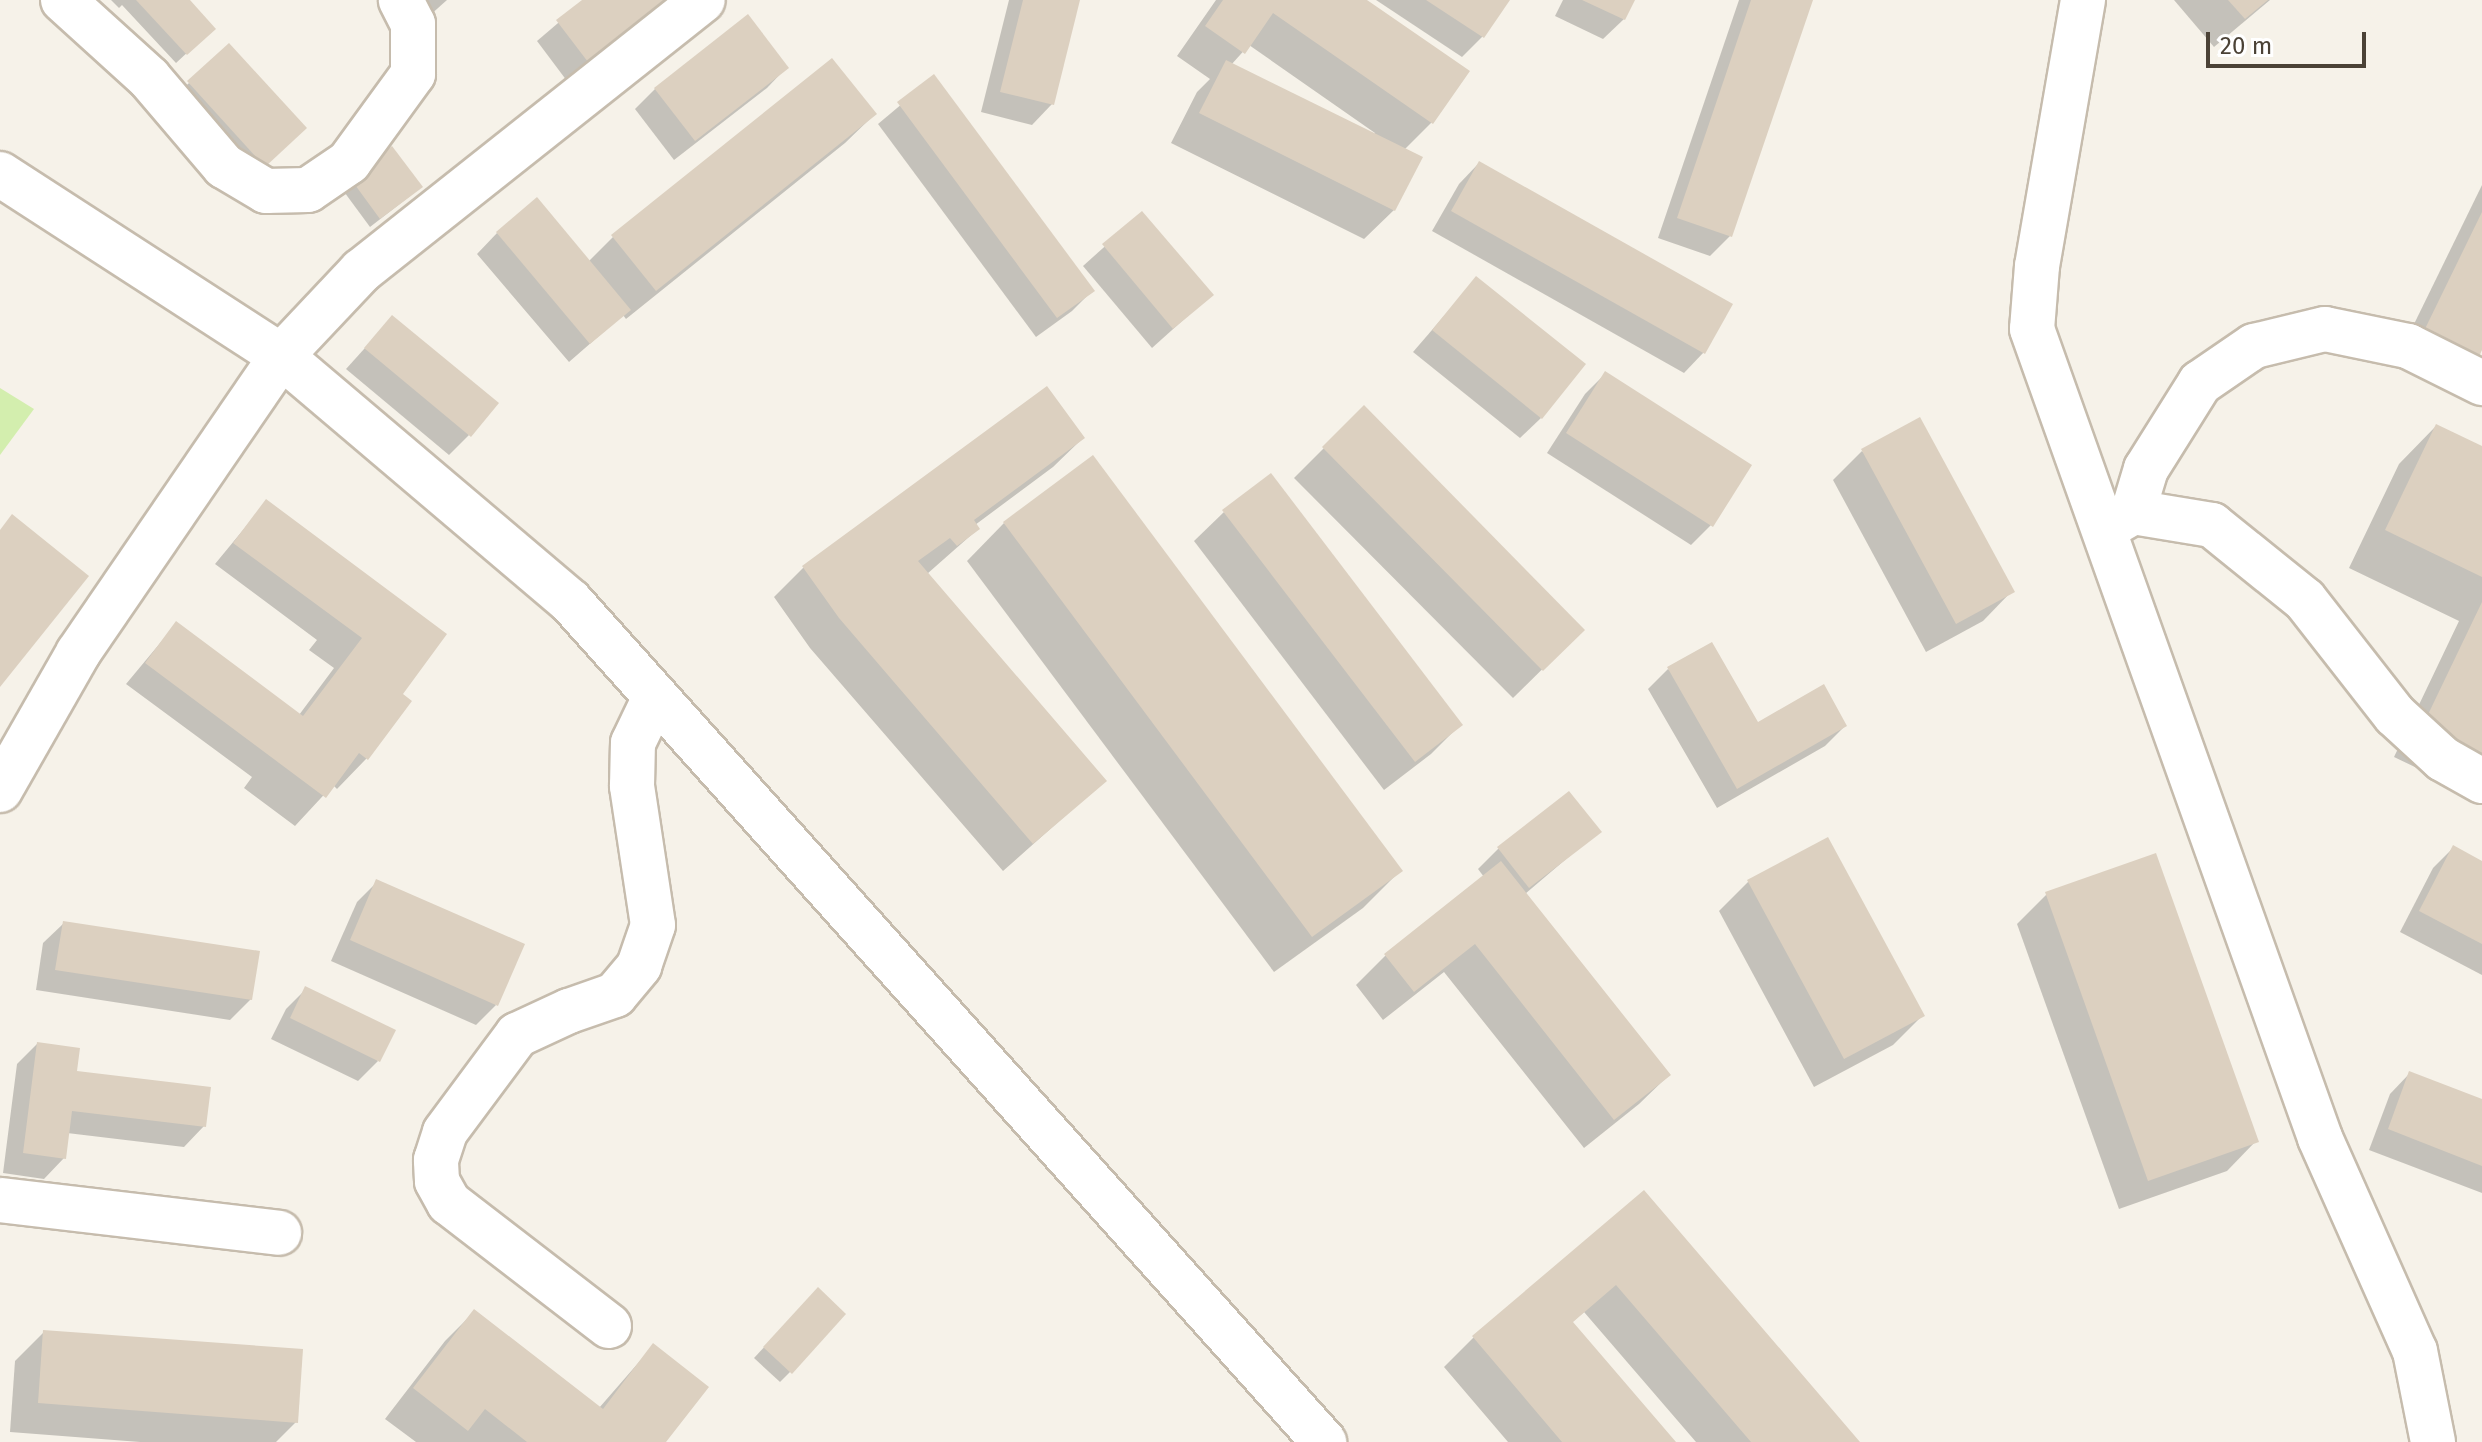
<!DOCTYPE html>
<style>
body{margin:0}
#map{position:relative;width:2482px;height:1442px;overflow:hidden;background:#f6f2e9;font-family:"Fira Sans",sans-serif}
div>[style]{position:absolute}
.green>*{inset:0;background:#d3eeae}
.shadow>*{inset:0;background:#0003}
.building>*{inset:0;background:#dcd0c0}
.roads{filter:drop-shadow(2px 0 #c6bcad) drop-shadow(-2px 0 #c6bcad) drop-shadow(0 2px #c6bcad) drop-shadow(0 -2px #c6bcad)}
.minor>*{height:44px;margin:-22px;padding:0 22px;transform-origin:22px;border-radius:22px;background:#fff}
span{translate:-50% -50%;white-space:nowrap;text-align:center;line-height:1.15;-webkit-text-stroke:6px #fff;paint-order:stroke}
.scale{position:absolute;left:2206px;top:32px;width:160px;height:36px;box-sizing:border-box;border:4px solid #4b4236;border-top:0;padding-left:10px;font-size:24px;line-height:28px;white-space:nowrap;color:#4b4236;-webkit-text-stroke:6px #fff;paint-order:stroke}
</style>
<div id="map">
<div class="green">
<i style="clip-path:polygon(0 388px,34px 409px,0 455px)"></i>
</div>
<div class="shadow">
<i style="clip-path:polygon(111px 0,187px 0,203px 38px,176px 63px,122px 5px,119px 8px)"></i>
<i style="clip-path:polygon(397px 0,447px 0,419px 25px)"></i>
<i style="clip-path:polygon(585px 0,673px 0,567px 81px,537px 41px)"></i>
<i style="clip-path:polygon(1009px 0,1078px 0,1052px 104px,1032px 125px,981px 112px)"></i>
<i style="clip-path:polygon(evenodd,1216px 0,1364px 0,1432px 122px,1404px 150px,1394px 210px,1364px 239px,1171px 143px,1197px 92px,1210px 79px,1177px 56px,1216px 0,1249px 45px,1375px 133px,1374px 135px,1231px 65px,1249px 45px)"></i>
<i style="clip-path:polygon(1376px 0,1507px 0,1482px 37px,1462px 57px)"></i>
<i style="clip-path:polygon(1563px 0,1633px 0,1624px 19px,1603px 39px,1555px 16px)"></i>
<i style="clip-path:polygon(1739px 0,1811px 0,1730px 236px,1710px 256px,1658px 238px)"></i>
<i style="clip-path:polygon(2174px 0,2270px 0,2214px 47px)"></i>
<i style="clip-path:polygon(787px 67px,767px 88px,674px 160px,635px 109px,655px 89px)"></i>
<i style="clip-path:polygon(934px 77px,1092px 291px,1072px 311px,1036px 337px,878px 124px)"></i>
<i style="clip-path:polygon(189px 83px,305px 128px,244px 186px,168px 103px)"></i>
<i style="clip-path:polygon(875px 114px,845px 143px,626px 319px,623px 315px,569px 362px,477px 254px,497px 233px,588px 262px,613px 237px)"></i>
<i style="clip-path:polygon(1479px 163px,1704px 352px,1684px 373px,1432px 231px,1459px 184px)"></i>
<i style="clip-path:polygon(351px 180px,410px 196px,370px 227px,342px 189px)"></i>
<i style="clip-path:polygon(2482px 185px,2482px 346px,2446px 389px,2394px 365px)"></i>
<i style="clip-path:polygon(1142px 213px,1211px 295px,1152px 348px,1083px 266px)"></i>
<i style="clip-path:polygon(1476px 279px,1541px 418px,1520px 438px,1413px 352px)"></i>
<i style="clip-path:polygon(392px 318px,469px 435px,449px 455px,346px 369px)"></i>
<i style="clip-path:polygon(1605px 374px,1711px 525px,1691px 545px,1547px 453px,1585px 394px)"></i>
<i style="clip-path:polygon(1364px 408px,1582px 630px,1513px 698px,1294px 478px)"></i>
<i style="clip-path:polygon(2436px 426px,2482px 448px,2482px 774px,2465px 791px,2394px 757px,2459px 621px,2349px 568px,2399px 464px)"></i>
<i style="clip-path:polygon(1083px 438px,1053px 467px,975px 525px,978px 529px,927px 574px,1104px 781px,1003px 871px,810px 648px,774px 597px,803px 568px)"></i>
<i style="clip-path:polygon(1862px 451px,2012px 591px,1983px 621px,1926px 652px,1833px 480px)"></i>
<i style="clip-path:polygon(266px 502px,445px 635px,401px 694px,410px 701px,366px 759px,337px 789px,333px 785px,295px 826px,244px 788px,252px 777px,126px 684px,176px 624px,299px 715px,334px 668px,309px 650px,317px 640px,215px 564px)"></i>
<i style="clip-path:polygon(1224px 512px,1460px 725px,1431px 754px,1384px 790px,1194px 541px)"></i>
<i style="clip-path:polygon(1004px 523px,1400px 871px,1363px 908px,1274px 972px,967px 561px)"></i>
<i style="clip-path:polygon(1668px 669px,1757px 725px,1845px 726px,1825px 746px,1717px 808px,1648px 689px)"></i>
<i style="clip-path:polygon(1569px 793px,1599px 831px,1525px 894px,1669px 1075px,1639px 1104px,1584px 1148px,1444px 972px,1383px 1020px,1356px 985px,1385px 956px,1484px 877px,1478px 869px,1498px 849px)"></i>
<i style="clip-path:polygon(2453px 848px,2482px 863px,2482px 975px,2400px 932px,2433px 868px)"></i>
<i style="clip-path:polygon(1749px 881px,1922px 1016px,1893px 1045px,1814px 1087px,1719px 911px)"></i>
<i style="clip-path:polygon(377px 882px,496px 1005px,476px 1025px,331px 961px,357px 902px)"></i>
<i style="clip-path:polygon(2047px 894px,2256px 1141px,2227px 1171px,2119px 1209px,2017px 924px)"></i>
<i style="clip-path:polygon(64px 923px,251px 999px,230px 1020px,36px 990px,43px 943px)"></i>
<i style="clip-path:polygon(306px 989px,378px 1061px,358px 1081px,271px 1039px,286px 1009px)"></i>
<i style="clip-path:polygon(37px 1044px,75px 1072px,204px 1126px,184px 1147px,67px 1133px,64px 1158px,44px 1179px,3px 1173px,17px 1064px)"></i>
<i style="clip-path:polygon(2410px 1073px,2482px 1101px,2482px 1193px,2369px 1150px,2390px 1094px)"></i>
<i style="clip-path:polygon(1644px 1193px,1858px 1442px,1696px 1442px,1584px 1312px,1571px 1323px,1673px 1442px,1508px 1442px,1444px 1367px,1473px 1338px)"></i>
<i style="clip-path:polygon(808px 1300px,790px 1372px,780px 1382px,754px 1358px)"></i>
<i style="clip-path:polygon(474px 1312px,599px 1408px,653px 1346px,664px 1442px,416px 1442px,385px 1419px,445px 1341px)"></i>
<i style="clip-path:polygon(44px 1332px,296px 1422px,276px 1442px,140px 1442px,10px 1432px,15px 1361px)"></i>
</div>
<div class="building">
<i style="clip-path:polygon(136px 0,190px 0,216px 29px,187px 55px)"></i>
<i style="clip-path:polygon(582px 0,670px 0,588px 62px,556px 20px)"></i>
<i style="clip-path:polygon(1023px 0,1080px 0,1054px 105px,1000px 92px)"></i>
<i style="clip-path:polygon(1223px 0,1367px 0,1470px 71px,1433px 124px,1273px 13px,1245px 54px,1205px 26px)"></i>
<i style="clip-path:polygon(1426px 0,1510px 0,1484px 38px)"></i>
<i style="clip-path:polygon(1582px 0,1635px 0,1625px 20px)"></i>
<i style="clip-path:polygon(1751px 0,1813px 0,1732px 237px,1677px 218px)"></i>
<i style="clip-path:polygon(2228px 0,2268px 0,2245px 19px)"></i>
<i style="clip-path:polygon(748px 14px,789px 68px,695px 141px,654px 88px)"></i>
<i style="clip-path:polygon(229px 43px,307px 128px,265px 167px,187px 81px)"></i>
<i style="clip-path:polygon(832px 58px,877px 114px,656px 291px,611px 235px)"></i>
<i style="clip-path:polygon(1226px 60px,1423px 157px,1395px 211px,1199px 113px)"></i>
<i style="clip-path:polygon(934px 74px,1095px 291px,1057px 318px,897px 102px)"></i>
<i style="clip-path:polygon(392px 146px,423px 187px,380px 219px,350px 178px)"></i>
<i style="clip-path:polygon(1479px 161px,1733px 304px,1705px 354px,1451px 211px)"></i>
<i style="clip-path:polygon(537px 197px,631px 310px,590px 344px,496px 232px)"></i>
<i style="clip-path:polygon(1142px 211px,1214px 295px,1173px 329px,1102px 244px)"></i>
<i style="clip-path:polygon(2482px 212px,2482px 350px,2477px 361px,2422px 335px)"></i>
<i style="clip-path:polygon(1476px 276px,1586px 364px,1542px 419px,1432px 330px)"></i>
<i style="clip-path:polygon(392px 315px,499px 403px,471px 437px,364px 348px)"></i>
<i style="clip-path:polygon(1605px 371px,1752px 465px,1713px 527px,1566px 433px)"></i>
<i style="clip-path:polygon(1047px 386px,1085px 438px,974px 520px,980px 529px,957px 546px,950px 538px,918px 561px,1107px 781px,1033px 844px,839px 618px,802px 566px)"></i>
<i style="clip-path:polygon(1364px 405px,1585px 630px,1543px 671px,1322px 447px)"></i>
<i style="clip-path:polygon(1920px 417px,2015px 592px,1956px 624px,1861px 449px)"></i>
<i style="clip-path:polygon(2436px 424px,2482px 446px,2482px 577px,2385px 530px)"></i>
<i style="clip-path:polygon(1093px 455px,1403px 871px,1312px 937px,1003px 522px)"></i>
<i style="clip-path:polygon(1271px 473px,1463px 725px,1415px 762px,1222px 510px)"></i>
<i style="clip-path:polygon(266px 499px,447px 634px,403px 694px,412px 701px,368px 760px,359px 753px,326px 798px,145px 663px,176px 621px,303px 716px,362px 638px,233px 543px)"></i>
<i style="clip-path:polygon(12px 514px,89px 576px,0 687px,0 530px)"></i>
<i style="clip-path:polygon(2482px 602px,2482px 755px,2422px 727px)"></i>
<i style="clip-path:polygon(1712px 642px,1758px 722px,1824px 684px,1847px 726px,1737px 789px,1667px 667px)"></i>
<i style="clip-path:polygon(1569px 791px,1602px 832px,1529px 888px,1497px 847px)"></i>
<i style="clip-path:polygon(1828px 837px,1925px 1016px,1844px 1059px,1747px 880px)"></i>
<i style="clip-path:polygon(2453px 845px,2482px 861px,2482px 944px,2419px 911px)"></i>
<i style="clip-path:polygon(2156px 853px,2259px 1142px,2148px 1181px,2045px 892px)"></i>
<i style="clip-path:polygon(1501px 861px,1671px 1075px,1614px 1120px,1475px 944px,1414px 992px,1384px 954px)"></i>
<i style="clip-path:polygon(376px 879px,525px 944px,498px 1006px,350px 940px)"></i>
<i style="clip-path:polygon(63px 921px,260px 951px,252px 1000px,55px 970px)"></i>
<i style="clip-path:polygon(305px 986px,396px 1030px,380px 1062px,290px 1018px)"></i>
<i style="clip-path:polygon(37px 1042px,80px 1048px,77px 1071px,211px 1087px,206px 1127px,72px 1111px,66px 1159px,23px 1153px)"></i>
<i style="clip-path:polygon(2409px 1071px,2482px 1099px,2482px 1166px,2388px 1129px)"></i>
<i style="clip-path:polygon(1644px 1190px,1860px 1442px,1751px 1442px,1616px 1285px,1573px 1322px,1676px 1442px,1562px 1442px,1472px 1336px)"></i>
<i style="clip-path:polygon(818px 1287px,846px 1314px,792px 1374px,763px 1347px)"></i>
<i style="clip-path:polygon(474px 1309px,603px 1409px,653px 1343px,709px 1387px,666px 1442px,527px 1442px,485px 1409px,468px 1431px,413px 1388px)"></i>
<i style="clip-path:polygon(43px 1330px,303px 1349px,298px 1423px,38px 1403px)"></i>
</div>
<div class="roads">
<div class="minor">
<i style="left:63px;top:0;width:116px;rotate:42.2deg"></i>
<i style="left:149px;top:78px;width:116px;rotate:49.6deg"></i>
<i style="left:224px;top:166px;width:49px;rotate:30.8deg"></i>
<i style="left:266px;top:191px;width:42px;rotate:-1.4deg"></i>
<i style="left:308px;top:190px;width:50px;rotate:-34.3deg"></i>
<i style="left:349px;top:162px;width:109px;rotate:-54deg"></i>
<i style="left:413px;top:74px;width:50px;rotate:-90deg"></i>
<i style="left:413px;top:24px;width:27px;rotate:-117deg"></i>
<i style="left:2083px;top:0;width:270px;rotate:99.8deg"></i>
<i style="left:2037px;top:266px;width:63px;rotate:94.5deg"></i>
<i style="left:2032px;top:329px;width:859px;rotate:70.4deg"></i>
<i style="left:2320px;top:1138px;width:233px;rotate:66deg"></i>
<i style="left:2415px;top:1351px;width:93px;rotate:78.8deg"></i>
<i style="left:0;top:174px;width:335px;rotate:32.9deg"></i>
<i style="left:281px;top:356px;width:379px;rotate:40.3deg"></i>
<i style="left:570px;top:601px;width:1130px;rotate:48.12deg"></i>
<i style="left:2133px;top:512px;width:80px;rotate:9.3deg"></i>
<i style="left:2212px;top:525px;width:119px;rotate:38.9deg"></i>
<i style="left:2305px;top:600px;width:146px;rotate:52deg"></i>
<i style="left:2395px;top:715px;width:65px;rotate:42.5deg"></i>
<i style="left:2443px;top:759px;width:45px;rotate:29.4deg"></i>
<i style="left:2104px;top:529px;width:34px;rotate:-30deg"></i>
<i style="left:2133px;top:512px;width:45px;rotate:-73.2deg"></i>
<i style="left:2146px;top:469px;width:102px;rotate:-57.9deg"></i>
<i style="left:2200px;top:383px;width:65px;rotate:-34.4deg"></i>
<i style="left:2254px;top:346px;width:73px;rotate:-13.5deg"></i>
<i style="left:2325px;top:329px;width:85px;rotate:11.6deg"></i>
<i style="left:2408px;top:346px;width:83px;rotate:26.6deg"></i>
<i style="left:0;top:790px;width:158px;rotate:-60.3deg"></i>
<i style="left:78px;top:653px;width:360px;rotate:-55.6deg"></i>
<i style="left:281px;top:356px;width:117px;rotate:-46.7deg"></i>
<i style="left:361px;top:271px;width:436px;rotate:-38.4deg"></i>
<i style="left:0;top:1200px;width:281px;rotate:6.7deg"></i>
<i style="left:609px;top:1326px;width:202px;rotate:-142.4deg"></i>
<i style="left:449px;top:1203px;width:25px;rotate:-119deg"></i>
<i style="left:437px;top:1181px;width:21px;rotate:-93deg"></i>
<i style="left:436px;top:1160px;width:29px;rotate:-72deg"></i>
<i style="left:445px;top:1132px;width:121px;rotate:-53.4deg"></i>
<i style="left:517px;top:1035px;width:57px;rotate:-24.8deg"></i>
<i style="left:569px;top:1011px;width:49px;rotate:-19.2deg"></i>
<i style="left:615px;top:995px;width:38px;rotate:-50deg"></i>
<i style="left:639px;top:966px;width:43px;rotate:-71.1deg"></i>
<i style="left:653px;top:925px;width:141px;rotate:-98.6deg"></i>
<i style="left:632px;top:786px;width:43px;rotate:-88.7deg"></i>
<i style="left:633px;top:743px;width:51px;rotate:-64.4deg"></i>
</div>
</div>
<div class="scale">20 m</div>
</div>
